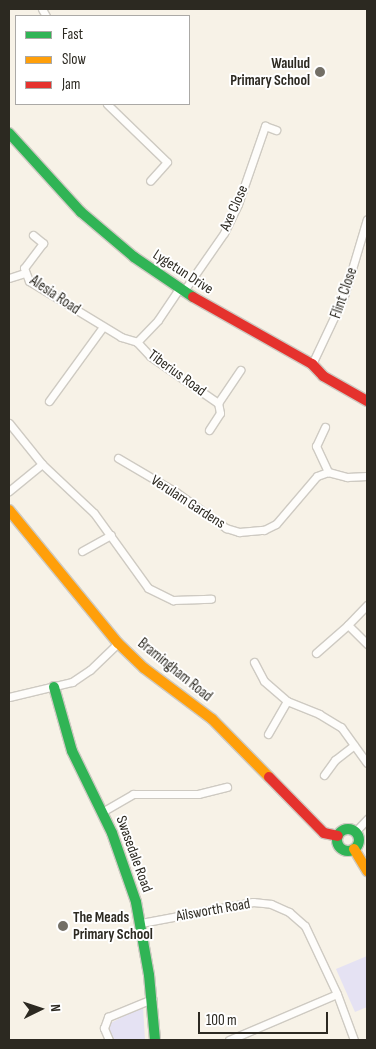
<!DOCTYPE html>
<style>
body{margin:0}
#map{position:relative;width:376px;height:1049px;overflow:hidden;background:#f7f2e7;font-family:"Sofia Sans Condensed",sans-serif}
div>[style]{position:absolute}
.green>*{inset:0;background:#e5e2f3}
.roads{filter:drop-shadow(1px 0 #cecac2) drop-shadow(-1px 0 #cecac2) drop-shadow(0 1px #cecac2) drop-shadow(0 -1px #cecac2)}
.street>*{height:7px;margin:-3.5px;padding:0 3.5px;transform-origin:3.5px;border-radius:3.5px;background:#fefdfb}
.fast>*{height:10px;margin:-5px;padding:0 5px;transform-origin:5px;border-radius:5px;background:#30b455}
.fast>.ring{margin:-5px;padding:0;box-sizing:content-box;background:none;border:10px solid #30b455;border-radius:50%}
.slow>*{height:10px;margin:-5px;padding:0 5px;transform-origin:5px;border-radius:5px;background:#ff9f0a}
.jam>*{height:10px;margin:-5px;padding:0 5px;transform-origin:5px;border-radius:5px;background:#e5322d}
.dots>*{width:14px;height:14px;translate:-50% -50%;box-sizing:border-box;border:2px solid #fff;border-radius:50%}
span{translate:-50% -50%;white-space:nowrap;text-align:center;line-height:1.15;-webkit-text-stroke:4px #fff;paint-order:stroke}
.poi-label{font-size:15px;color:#2c2921;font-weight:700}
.right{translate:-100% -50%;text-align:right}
.left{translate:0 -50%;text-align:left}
.street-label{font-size:15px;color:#2c2921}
.frame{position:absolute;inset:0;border:10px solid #2c2921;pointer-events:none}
.legend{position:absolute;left:15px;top:15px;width:175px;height:90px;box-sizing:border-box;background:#fff;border:1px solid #aba9a6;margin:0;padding:6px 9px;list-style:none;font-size:15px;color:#2c2921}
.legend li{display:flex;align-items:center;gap:10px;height:25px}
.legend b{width:25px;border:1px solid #aba9a6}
.north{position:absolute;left:15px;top:984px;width:50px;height:50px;-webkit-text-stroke:4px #fff;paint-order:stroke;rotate:86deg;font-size:14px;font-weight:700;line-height:20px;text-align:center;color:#2c2921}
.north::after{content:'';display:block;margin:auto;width:18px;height:22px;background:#2c2921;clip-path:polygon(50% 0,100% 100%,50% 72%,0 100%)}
.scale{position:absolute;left:198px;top:1012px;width:130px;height:22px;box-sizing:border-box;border:2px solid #2c2921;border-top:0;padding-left:6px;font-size:15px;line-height:18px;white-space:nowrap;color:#2c2921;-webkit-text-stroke:4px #fff;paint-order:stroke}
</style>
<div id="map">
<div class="green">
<i style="clip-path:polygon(367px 956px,367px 1007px,355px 1012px,336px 969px)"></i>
<i style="clip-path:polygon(143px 1006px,145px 1040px,113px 1040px,107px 1025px)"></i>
</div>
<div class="roads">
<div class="street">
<i style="left:42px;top:9px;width:8px;rotate:60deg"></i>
<i style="left:107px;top:104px;width:83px;rotate:44deg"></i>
<i style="left:167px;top:162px;width:25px;rotate:132deg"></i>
<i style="left:33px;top:235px;width:13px;rotate:39deg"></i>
<i style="left:43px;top:243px;width:31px;rotate:127deg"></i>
<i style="left:24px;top:268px;width:14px;rotate:69deg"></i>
<i style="left:29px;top:281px;width:108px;rotate:31.3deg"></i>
<i style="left:121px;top:337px;width:17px;rotate:17deg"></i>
<i style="left:137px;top:342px;width:30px;rotate:-46deg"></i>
<i style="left:158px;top:320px;width:37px;rotate:-56deg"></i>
<i style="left:9px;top:278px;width:16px;rotate:-18deg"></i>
<i style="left:183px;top:292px;width:72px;rotate:-55.2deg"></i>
<i style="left:224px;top:233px;width:32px;rotate:-64deg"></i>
<i style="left:238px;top:204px;width:83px;rotate:-70.9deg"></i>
<i style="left:265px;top:126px;width:12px;rotate:20deg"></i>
<i style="left:137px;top:342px;width:19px;rotate:47deg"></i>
<i style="left:150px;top:356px;width:83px;rotate:34.7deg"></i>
<i style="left:218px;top:403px;width:40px;rotate:-56deg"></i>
<i style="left:312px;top:364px;width:75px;rotate:-64.8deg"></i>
<i style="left:344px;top:296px;width:80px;rotate:-73.4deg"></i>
<i style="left:49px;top:401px;width:90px;rotate:-54deg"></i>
<i style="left:9px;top:423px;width:53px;rotate:51.2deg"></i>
<i style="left:42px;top:464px;width:43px;rotate:140.7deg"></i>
<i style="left:325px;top:427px;width:21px;rotate:115deg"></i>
<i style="left:316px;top:446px;width:29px;rotate:65deg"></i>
<i style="left:209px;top:430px;width:20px;rotate:-57deg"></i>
<i style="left:220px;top:413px;width:10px;rotate:-101deg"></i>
<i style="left:118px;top:458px;width:67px;rotate:30.4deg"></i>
<i style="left:176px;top:492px;width:62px;rotate:35.8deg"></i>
<i style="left:226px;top:528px;width:14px;rotate:17deg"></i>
<i style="left:239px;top:532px;width:25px;rotate:-5deg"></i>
<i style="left:264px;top:530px;width:13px;rotate:-27deg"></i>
<i style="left:276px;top:524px;width:63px;rotate:-49.5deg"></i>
<i style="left:317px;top:476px;width:12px;rotate:-20deg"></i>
<i style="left:328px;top:472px;width:20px;rotate:15deg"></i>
<i style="left:347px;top:477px;width:20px;rotate:-3deg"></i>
<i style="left:42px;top:464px;width:71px;rotate:43.3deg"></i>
<i style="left:94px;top:513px;width:92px;rotate:54.2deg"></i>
<i style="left:148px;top:588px;width:28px;rotate:26deg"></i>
<i style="left:173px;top:600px;width:38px;rotate:-2deg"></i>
<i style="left:82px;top:551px;width:33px;rotate:-29deg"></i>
<i style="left:367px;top:605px;width:28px;rotate:134deg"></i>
<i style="left:348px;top:625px;width:27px;rotate:45deg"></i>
<i style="left:316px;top:653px;width:43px;rotate:-41.2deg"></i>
<i style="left:254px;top:662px;width:21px;rotate:62deg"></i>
<i style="left:264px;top:681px;width:30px;rotate:41deg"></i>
<i style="left:287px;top:701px;width:35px;rotate:22deg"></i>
<i style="left:319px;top:714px;width:26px;rotate:31deg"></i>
<i style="left:341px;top:727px;width:44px;rotate:54.2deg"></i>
<i style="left:9px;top:697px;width:65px;rotate:-13.4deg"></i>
<i style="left:72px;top:682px;width:22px;rotate:-34deg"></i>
<i style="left:90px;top:670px;width:39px;rotate:-44deg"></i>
<i style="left:268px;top:734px;width:38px;rotate:-60deg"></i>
<i style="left:324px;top:775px;width:19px;rotate:-54deg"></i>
<i style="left:335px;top:760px;width:24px;rotate:-38deg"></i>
<i style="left:102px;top:812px;width:36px;rotate:-30deg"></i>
<i style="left:133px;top:794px;width:65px"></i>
<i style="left:198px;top:794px;width:30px;rotate:-14deg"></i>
<i style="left:355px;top:832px;width:18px;rotate:-47deg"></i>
<i style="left:141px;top:923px;width:114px;rotate:-10.6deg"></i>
<i style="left:253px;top:902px;width:18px;rotate:6deg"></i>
<i style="left:271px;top:904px;width:20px;rotate:24deg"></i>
<i style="left:289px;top:912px;width:21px;rotate:41deg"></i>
<i style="left:305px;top:926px;width:75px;rotate:64.8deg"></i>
<i style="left:337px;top:994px;width:49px;rotate:69.7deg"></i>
<i style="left:109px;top:1040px;width:13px;rotate:-113deg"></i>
<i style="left:104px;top:1028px;width:12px;rotate:-70deg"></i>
<i style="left:108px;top:1017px;width:48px;rotate:-22.2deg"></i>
<i style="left:229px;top:1040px;width:117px;rotate:-23.1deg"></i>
</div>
<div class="fast">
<i style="left:9px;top:133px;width:107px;rotate:47.7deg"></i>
<i style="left:81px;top:212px;width:70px;rotate:40.3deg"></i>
<i style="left:134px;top:257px;width:71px;rotate:34.1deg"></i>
<i style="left:54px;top:687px;width:66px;rotate:74.3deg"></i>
<i style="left:72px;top:751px;width:91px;rotate:64deg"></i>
<i style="left:112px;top:833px;width:73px;rotate:70.8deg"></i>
<i style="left:136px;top:902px;width:74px;rotate:79.9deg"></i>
<i style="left:149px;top:975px;width:65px;rotate:84.7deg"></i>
<i class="ring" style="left:337px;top:829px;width:12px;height:12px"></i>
</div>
<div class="slow">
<i style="left:9px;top:510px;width:172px;rotate:50.7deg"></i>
<i style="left:118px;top:643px;width:36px;rotate:44deg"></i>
<i style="left:144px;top:668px;width:85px;rotate:36.9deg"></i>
<i style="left:212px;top:719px;width:81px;rotate:45.5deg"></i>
<i style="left:354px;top:849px;width:26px;rotate:59deg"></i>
</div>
<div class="jam">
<i style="left:193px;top:297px;width:137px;rotate:29.4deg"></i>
<i style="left:312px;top:364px;width:16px;rotate:47deg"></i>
<i style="left:323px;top:376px;width:51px;rotate:29.6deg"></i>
<i style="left:269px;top:777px;width:78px;rotate:45.5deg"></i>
<i style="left:324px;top:833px;width:14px;rotate:12deg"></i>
</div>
</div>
<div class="dots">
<i style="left:320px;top:72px;background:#736f66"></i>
<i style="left:63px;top:926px;background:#736f66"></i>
</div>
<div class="poi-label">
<span class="right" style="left:310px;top:72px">Waulud<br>Primary School</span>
<span class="left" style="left:73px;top:926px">The Meads<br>Primary School</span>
</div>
<div class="street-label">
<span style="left:234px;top:208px;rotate:-66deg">Axe Close</span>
<span style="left:183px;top:272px;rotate:33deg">Lygetun Drive</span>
<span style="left:344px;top:293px;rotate:-71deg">Flint Close</span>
<span style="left:55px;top:295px;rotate:34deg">Alesia Road</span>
<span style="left:177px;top:373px;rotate:36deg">Tiberius Road</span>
<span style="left:188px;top:502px;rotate:33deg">Verulam Gardens</span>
<span style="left:175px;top:670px;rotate:39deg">Bramingham Road</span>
<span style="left:134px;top:854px;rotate:70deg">Swasedale Road</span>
<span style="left:213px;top:910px;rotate:-10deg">Ailsworth Road</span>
</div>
<div class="frame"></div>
<ul class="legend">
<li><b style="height:6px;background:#30b455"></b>Fast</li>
<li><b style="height:6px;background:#ff9f0a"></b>Slow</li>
<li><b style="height:6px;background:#e5322d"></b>Jam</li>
</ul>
<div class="north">N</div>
<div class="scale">100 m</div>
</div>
